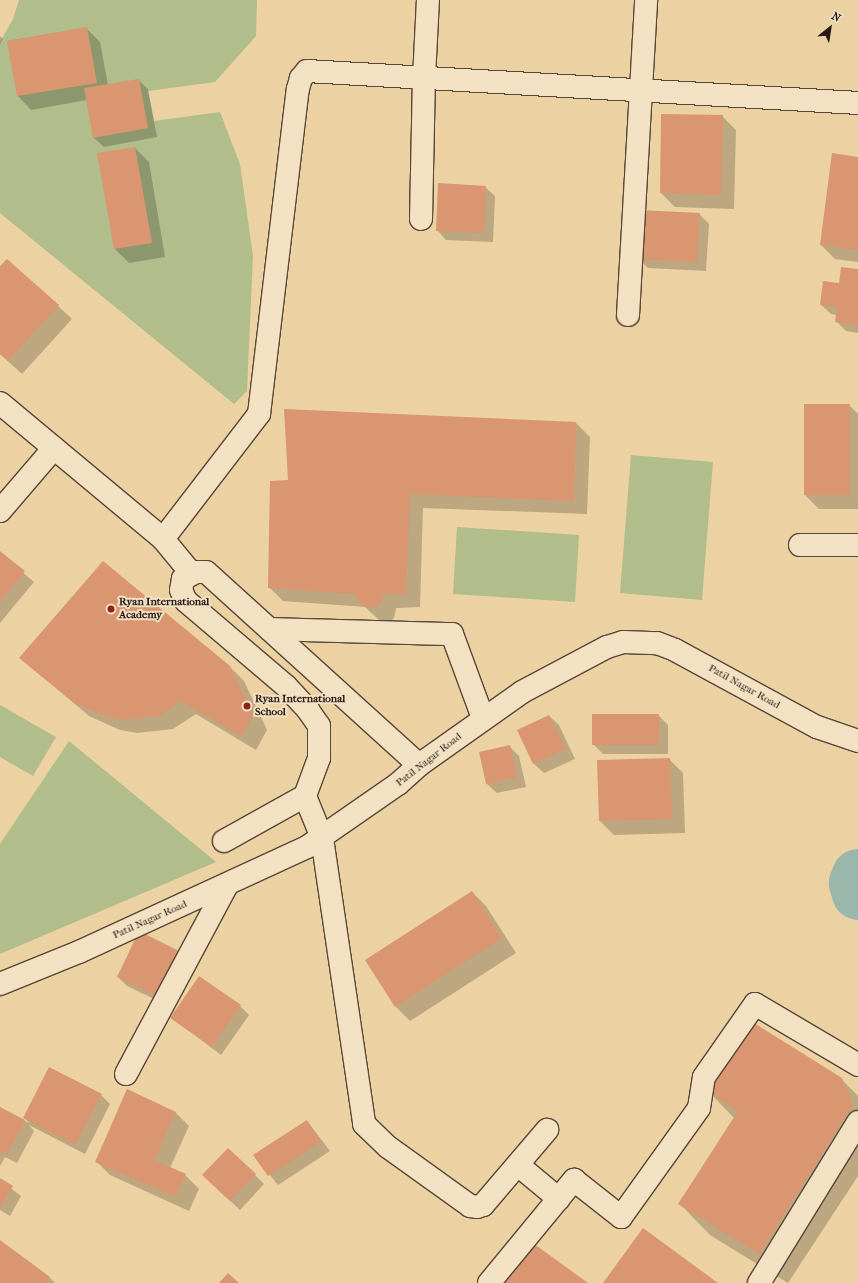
<!DOCTYPE html>
<style>
body{margin:0}
#map{position:relative;width:858px;height:1283px;overflow:hidden;background:#ecd1a2;font-family:"IM FELL French Canon",serif}
div>[style]{position:absolute}
.green>*{inset:0;background:#b1bd8a}
.shadow>*{inset:0;background:#0003}
.river>*{height:52px;margin:-26px;padding:0 26px;transform-origin:26px;border-radius:26px;background:#99b7aa}
.building>*{inset:0;background:#d99670}
.roads{filter:drop-shadow(1px 0 #584637) drop-shadow(-1px 0 #584637) drop-shadow(0 1px #584637) drop-shadow(0 -1px #584637)}
.minor>*{height:22px;margin:-11px;padding:0 11px;transform-origin:11px;border-radius:11px;background:#f3e1c3}
.dots>*{width:11px;height:11px;translate:-50% -50%;box-sizing:border-box;border:2px solid #f3e1c3;border-radius:50%}
span{translate:-50% -50%;white-space:nowrap;text-align:center;line-height:1.15;-webkit-text-stroke:4px #f3e1c3;paint-order:stroke}
.poi-label{font-size:11px;color:#261813;font-weight:700}
.left{translate:0 -50%;text-align:left}
.street-label{font-size:11px;color:#261813}
.north{position:absolute;left:810px;top:8px;width:40px;height:40px;-webkit-text-stroke:3px #f3e1c3;paint-order:stroke;rotate:30deg;font-size:11px;font-weight:700;line-height:16px;text-align:center;color:#261813}
.north::after{content:'';display:block;margin:auto;width:14px;height:18px;background:#261813;clip-path:polygon(50% 0,100% 100%,50% 72%,0 100%)}
</style>
<div id="map">
<div class="green">
<i style="clip-path:polygon(19px 0,257px 0,256px 36px,215px 82px,148px 91px,154px 121px,220px 112px,240px 164px,253px 256px,247px 391px,234px 404px,0 213px,0 42px,13px 19px)"></i>
<i style="clip-path:polygon(631px 455px,713px 462px,702px 600px,620px 593px)"></i>
<i style="clip-path:polygon(457px 527px,579px 535px,575px 602px,453px 594px)"></i>
<i style="clip-path:polygon(0 705px,56px 737px,33px 776px,0 757px)"></i>
<i style="clip-path:polygon(69px 741px,216px 862px,0 954px,0 844px)"></i>
</div>
<div class="shadow">
<i style="clip-path:polygon(86px 28px,100px 42px,108px 85px,138px 80px,148px 89px,157px 137px,104px 147px,94px 138px,87px 100px,31px 110px,18px 96px,8px 41px)"></i>
<i style="clip-path:polygon(0 36px,3px 39px,0 44px)"></i>
<i style="clip-path:polygon(722px 116px,736px 130px,734px 209px,675px 207px,661px 193px)"></i>
<i style="clip-path:polygon(135px 148px,149px 162px,165px 257px,129px 263px,115px 249px)"></i>
<i style="clip-path:polygon(858px 158px,858px 262px,835px 259px,821px 245px)"></i>
<i style="clip-path:polygon(485px 187px,495px 196px,493px 242px,446px 240px,437px 230px)"></i>
<i style="clip-path:polygon(699px 214px,709px 224px,706px 271px,648px 268px,638px 259px)"></i>
<i style="clip-path:polygon(0 268px,58px 306px,72px 319px,22px 374px,0 354px)"></i>
<i style="clip-path:polygon(858px 270px,858px 333px,846px 331px,836px 321px,837px 315px,831px 314px,821px 305px,840px 284px)"></i>
<i style="clip-path:polygon(849px 405px,858px 414px,858px 509px,819px 509px,805px 495px)"></i>
<i style="clip-path:polygon(576px 423px,590px 437px,587px 514px,423px 508px,420px 607px,396px 608px,394px 618px,391px 621px,379px 620px,365px 607px,283px 601px,269px 587px,289px 481px)"></i>
<i style="clip-path:polygon(0 553px,34px 582px,0 623px)"></i>
<i style="clip-path:polygon(20px 657px,230px 667px,244px 681px,267px 730px,256px 750px,196px 714px,173px 729px,137px 733px,120px 730px,89px 716px)"></i>
<i style="clip-path:polygon(658px 715px,668px 725px,668px 754px,603px 754px,593px 744px)"></i>
<i style="clip-path:polygon(549px 716px,559px 725px,575px 759px,544px 773px,534px 764px,518px 730px)"></i>
<i style="clip-path:polygon(510px 747px,519px 756px,526px 787px,497px 793px,487px 784px,480px 753px)"></i>
<i style="clip-path:polygon(669px 759px,683px 773px,685px 833px,614px 835px,600px 821px)"></i>
<i style="clip-path:polygon(472px 892px,486px 906px,516px 953px,410px 1021px,396px 1007px,366px 960px)"></i>
<i style="clip-path:polygon(139px 932px,169px 1006px,127px 986px,118px 977px)"></i>
<i style="clip-path:polygon(240px 1006px,249px 1015px,221px 1055px,172px 1018px)"></i>
<i style="clip-path:polygon(841px 1079px,858px 1096px,858px 1176px,788px 1283px,710px 1235px,680px 1204px,734px 1118px,708px 1091px)"></i>
<i style="clip-path:polygon(101px 1095px,110px 1104px,85px 1154px,29px 1125px,34px 1131px,17px 1163px,5px 1157px,0 1166px,0 1108px,29px 1123px,24px 1117px)"></i>
<i style="clip-path:polygon(175px 1112px,189px 1126px,170px 1168px,185px 1175px,199px 1189px,189px 1211px,110px 1175px,96px 1161px)"></i>
<i style="clip-path:polygon(307px 1121px,330px 1151px,278px 1185px,255px 1156px)"></i>
<i style="clip-path:polygon(255px 1175px,264px 1184px,240px 1210px,213px 1185px)"></i>
<i style="clip-path:polygon(0 1180px,21px 1196px,10px 1216px,0 1210px)"></i>
<i style="clip-path:polygon(0 1242px,49px 1277px,55px 1283px,0 1283px)"></i>
</div>
<div class="river">
<i style="left:858px;top:875px;width:9px;rotate:111deg"></i>
<i style="left:855px;top:883px;width:11px;rotate:75deg"></i>
</div>
<div class="building">
<i style="clip-path:polygon(87px 27px,97px 83px,17px 96px,7px 41px)"></i>
<i style="clip-path:polygon(139px 79px,148px 128px,93px 138px,84px 88px)"></i>
<i style="clip-path:polygon(661px 114px,723px 115px,721px 195px,660px 193px)"></i>
<i style="clip-path:polygon(135px 147px,152px 243px,114px 249px,97px 153px)"></i>
<i style="clip-path:polygon(832px 153px,858px 157px,858px 250px,820px 245px)"></i>
<i style="clip-path:polygon(438px 183px,486px 186px,484px 233px,436px 231px)"></i>
<i style="clip-path:polygon(639px 210px,700px 213px,697px 262px,637px 259px)"></i>
<i style="clip-path:polygon(7px 259px,59px 305px,8px 361px,0 354px,0 266px)"></i>
<i style="clip-path:polygon(841px 267px,858px 269px,858px 325px,835px 322px,837px 307px,820px 305px,823px 281px,839px 283px)"></i>
<i style="clip-path:polygon(804px 404px,850px 404px,850px 495px,804px 495px)"></i>
<i style="clip-path:polygon(284px 409px,576px 422px,574px 501px,410px 494px,406px 594px,383px 594px,381px 604px,372px 608px,364px 606px,358px 601px,356px 594px,268px 588px,270px 481px,288px 480px)"></i>
<i style="clip-path:polygon(0 551px,25px 571px,0 602px)"></i>
<i style="clip-path:polygon(103px 561px,230px 666px,253px 715px,242px 737px,181px 701px,159px 716px,122px 720px,106px 716px,74px 703px,19px 658px)"></i>
<i style="clip-path:polygon(592px 714px,659px 714px,659px 745px,592px 745px)"></i>
<i style="clip-path:polygon(549px 715px,566px 749px,533px 764px,517px 730px)"></i>
<i style="clip-path:polygon(510px 745px,517px 777px,486px 784px,479px 752px)"></i>
<i style="clip-path:polygon(670px 758px,672px 819px,599px 821px,597px 760px)"></i>
<i style="clip-path:polygon(472px 891px,502px 938px,395px 1007px,365px 960px)"></i>
<i style="clip-path:polygon(139px 931px,181px 952px,159px 997px,117px 977px)"></i>
<i style="clip-path:polygon(199px 976px,241px 1005px,212px 1047px,170px 1018px)"></i>
<i style="clip-path:polygon(751px 1021px,842px 1078px,853px 1105px,759px 1254px,678px 1204px,738px 1111px,706px 1091px)"></i>
<i style="clip-path:polygon(49px 1067px,102px 1094px,75px 1145px,23px 1118px)"></i>
<i style="clip-path:polygon(127px 1089px,176px 1112px,154px 1160px,186px 1174px,175px 1197px,95px 1162px)"></i>
<i style="clip-path:polygon(0 1107px,25px 1120px,7px 1155px,0 1151px)"></i>
<i style="clip-path:polygon(307px 1120px,321px 1141px,268px 1176px,253px 1155px)"></i>
<i style="clip-path:polygon(228px 1148px,256px 1174px,230px 1201px,202px 1175px)"></i>
<i style="clip-path:polygon(0 1178px,13px 1186px,0 1208px)"></i>
<i style="clip-path:polygon(643px 1228px,718px 1283px,603px 1283px)"></i>
<i style="clip-path:polygon(0 1240px,50px 1277px,45px 1283px,0 1283px)"></i>
<i style="clip-path:polygon(530px 1241px,588px 1283px,500px 1283px)"></i>
<i style="clip-path:polygon(228px 1273px,239px 1283px,219px 1283px)"></i>
</div>
<div class="roads">
<div class="minor">
<i style="left:421px;top:219px;width:141px;rotate:-88.8deg"></i>
<i style="left:424px;top:78px;width:78px;rotate:-87.1deg"></i>
<i style="left:628px;top:315px;width:316px;rotate:-86.7deg"></i>
<i style="left:0;top:403px;width:212px;rotate:39.8deg"></i>
<i style="left:163px;top:539px;width:45px;rotate:50.4deg"></i>
<i style="left:0;top:511px;width:83px;rotate:-49.4deg"></i>
<i style="left:163px;top:539px;width:158px;rotate:-52.5deg"></i>
<i style="left:259px;top:414px;width:327px;rotate:-83.2deg"></i>
<i style="left:298px;top:89px;width:11px;rotate:-75deg"></i>
<i style="left:301px;top:78px;width:9px;rotate:-49deg"></i>
<i style="left:307px;top:71px;width:552px;rotate:3.32deg"></i>
<i style="left:800px;top:545px;width:58px"></i>
<i style="left:270px;top:629px;width:182px;rotate:1.6deg"></i>
<i style="left:452px;top:634px;width:81px;rotate:69.8deg"></i>
<i style="left:419px;top:765px;width:287px;rotate:-137.8deg"></i>
<i style="left:206px;top:572px;width:10px;rotate:180deg"></i>
<i style="left:196px;top:572px;width:15px;rotate:152deg"></i>
<i style="left:183px;top:579px;width:11px;rotate:100deg"></i>
<i style="left:181px;top:590px;width:12px;rotate:66deg"></i>
<i style="left:186px;top:601px;width:131px;rotate:40.4deg"></i>
<i style="left:286px;top:686px;width:33px;rotate:47deg"></i>
<i style="left:308px;top:710px;width:19px;rotate:55deg"></i>
<i style="left:319px;top:726px;width:32px;rotate:90deg"></i>
<i style="left:319px;top:758px;width:40px;rotate:110.2deg"></i>
<i style="left:305px;top:796px;width:45px;rotate:68deg"></i>
<i style="left:322px;top:838px;width:289px;rotate:81.6deg"></i>
<i style="left:364px;top:1124px;width:33px;rotate:44deg"></i>
<i style="left:388px;top:1147px;width:101px;rotate:35.7deg"></i>
<i style="left:470px;top:1206px;width:7px;rotate:8deg"></i>
<i style="left:477px;top:1207px;width:6px;rotate:-18deg"></i>
<i style="left:483px;top:1205px;width:99px;rotate:-49.5deg"></i>
<i style="left:224px;top:841px;width:93px;rotate:-29.1deg"></i>
<i style="left:0;top:984px;width:85px;rotate:-22.1deg"></i>
<i style="left:79px;top:952px;width:251px;rotate:-24.7deg"></i>
<i style="left:307px;top:847px;width:111px;rotate:-34.7deg"></i>
<i style="left:398px;top:784px;width:28px;rotate:-42deg"></i>
<i style="left:419px;top:765px;width:126px;rotate:-35.3deg"></i>
<i style="left:522px;top:692px;width:96px;rotate:-27.9deg"></i>
<i style="left:607px;top:647px;width:17px;rotate:-17deg"></i>
<i style="left:623px;top:642px;width:34px;rotate:2deg"></i>
<i style="left:657px;top:643px;width:19px;rotate:21deg"></i>
<i style="left:675px;top:650px;width:162px;rotate:28.5deg"></i>
<i style="left:817px;top:727px;width:43px;rotate:18.9deg"></i>
<i style="left:126px;top:1074px;width:214px;rotate:-61.9deg"></i>
<i style="left:518px;top:1165px;width:53px;rotate:39.7deg"></i>
<i style="left:489px;top:1283px;width:134px;rotate:-50.5deg"></i>
<i style="left:574px;top:1180px;width:60px;rotate:38.2deg"></i>
<i style="left:621px;top:1217px;width:134px;rotate:-54.4deg"></i>
<i style="left:699px;top:1108px;width:31px;rotate:-81deg"></i>
<i style="left:704px;top:1077px;width:89px;rotate:-55.1deg"></i>
<i style="left:755px;top:1004px;width:120px;rotate:30.6deg"></i>
<i style="left:759px;top:1283px;width:189px;rotate:-58.4deg"></i>
</div>
</div>
<div class="dots">
<i style="left:111px;top:609px;background:#8f2418"></i>
<i style="left:247px;top:706px;background:#8f2418"></i>
</div>
<div class="poi-label">
<span class="left" style="left:119px;top:609px">Ryan International<br>Academy</span>
<span class="left" style="left:255px;top:706px">Ryan International<br>School</span>
</div>
<div class="street-label">
<span style="left:744px;top:687px;rotate:29deg">Patil Nagar Road</span>
<span style="left:429px;top:760px;rotate:-38deg">Patil Nagar Road</span>
<span style="left:150px;top:920px;rotate:-24deg">Patil Nagar Road</span>
</div>
<div class="north">N</div>
</div>
